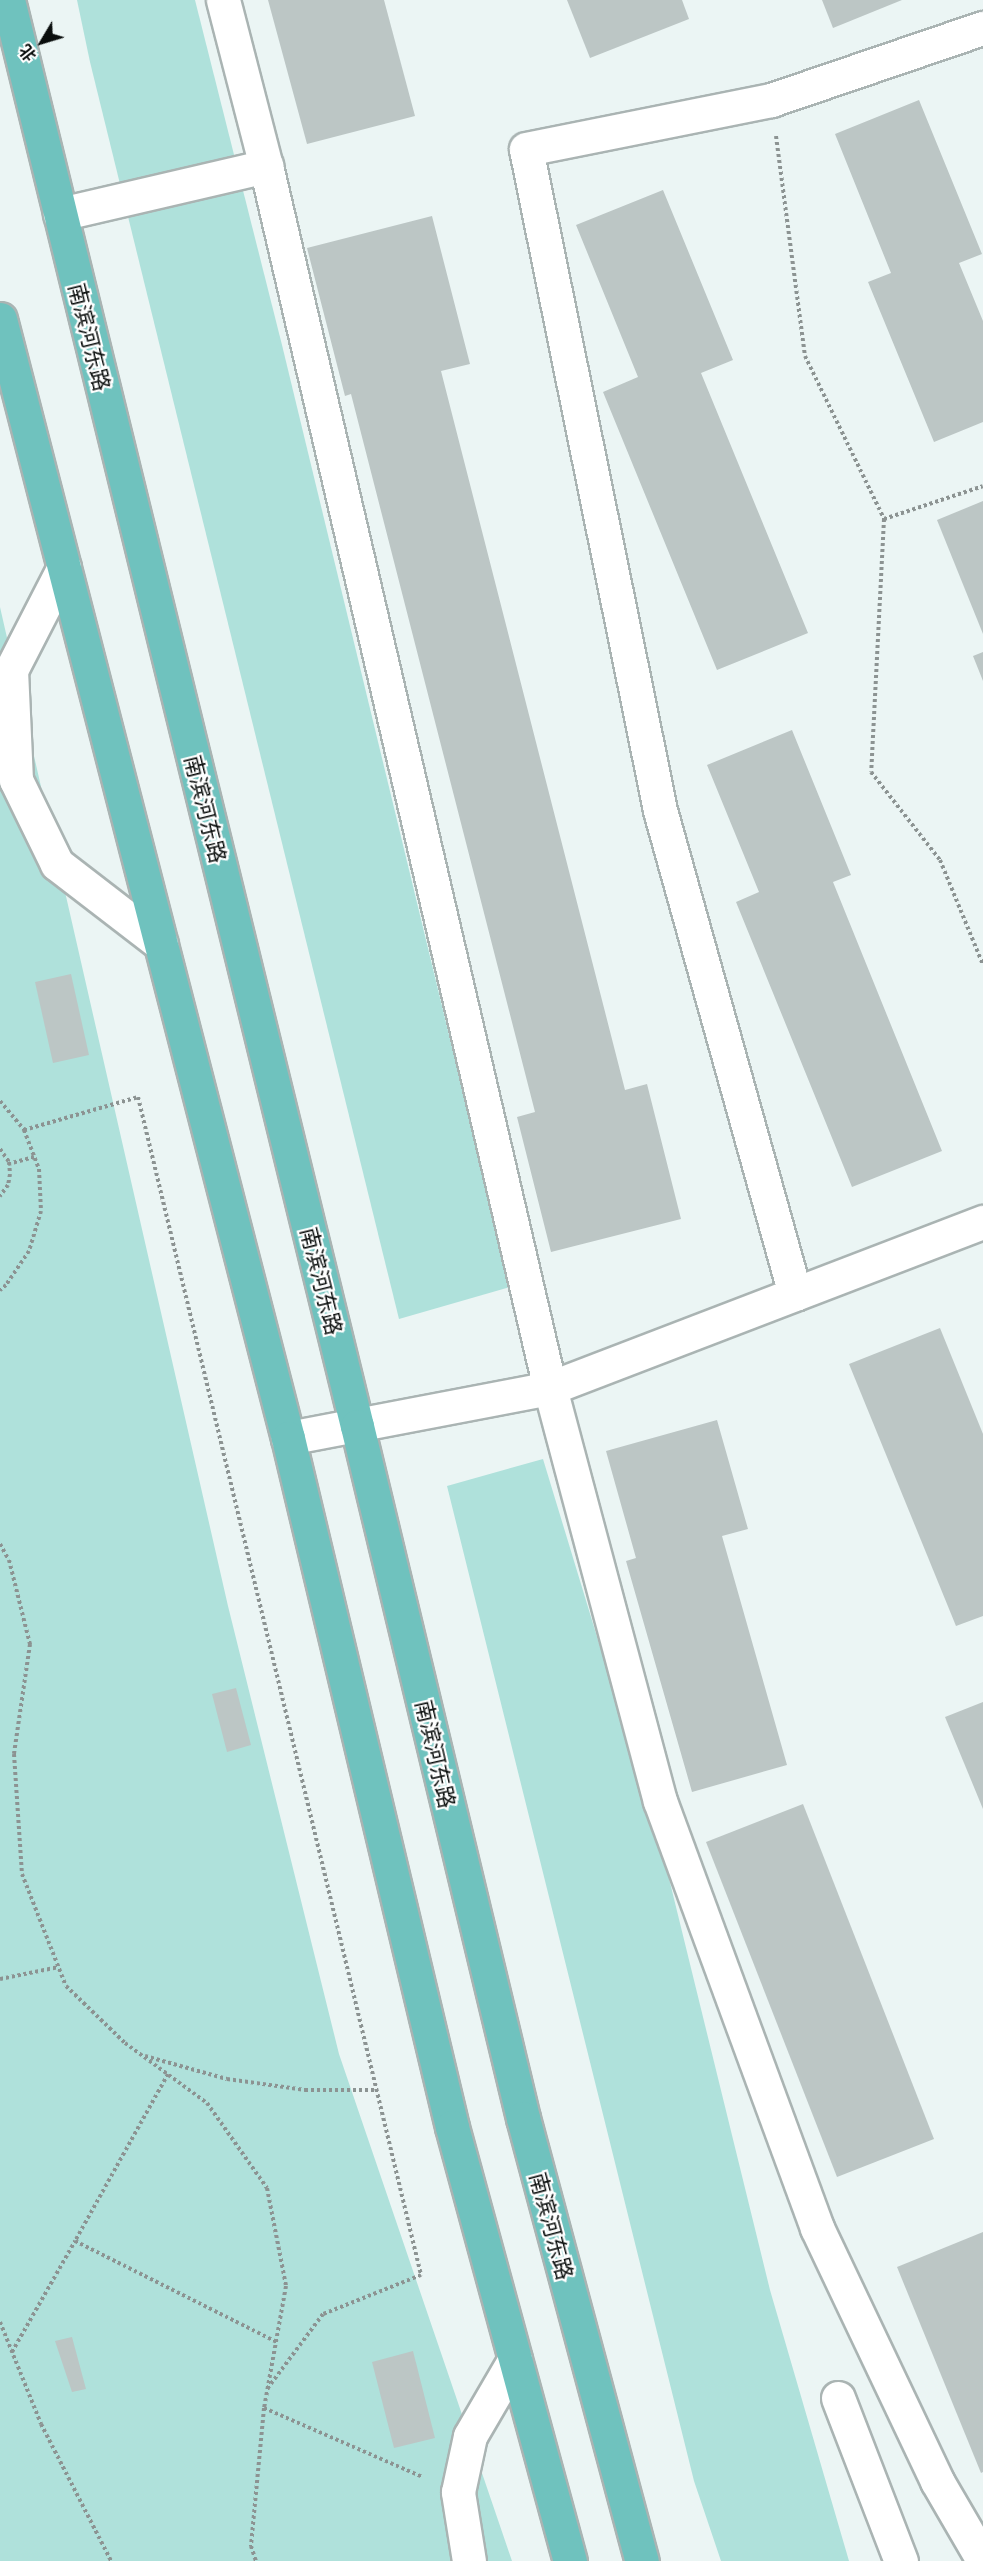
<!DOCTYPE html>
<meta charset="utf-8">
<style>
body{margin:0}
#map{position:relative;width:983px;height:2561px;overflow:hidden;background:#ebf5f4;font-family:Commissioner,"Noto Sans SC",sans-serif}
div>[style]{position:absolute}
.green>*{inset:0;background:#afe1db}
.building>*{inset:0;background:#bcc6c5}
.path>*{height:4px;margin-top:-2px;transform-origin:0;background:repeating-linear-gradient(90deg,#8c9392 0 3px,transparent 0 6px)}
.roads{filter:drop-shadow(2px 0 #aab4b3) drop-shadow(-2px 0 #aab4b3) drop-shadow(0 2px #aab4b3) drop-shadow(0 -2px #aab4b3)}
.minor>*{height:33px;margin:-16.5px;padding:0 16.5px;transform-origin:16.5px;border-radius:16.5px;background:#fff}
.major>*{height:33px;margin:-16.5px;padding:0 16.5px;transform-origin:16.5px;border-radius:16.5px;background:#6fc2be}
span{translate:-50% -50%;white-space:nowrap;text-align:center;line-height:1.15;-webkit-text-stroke:4.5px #fff;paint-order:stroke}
.street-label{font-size:22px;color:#0a0e0d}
.north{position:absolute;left:12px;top:12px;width:60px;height:60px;-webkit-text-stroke:4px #fff;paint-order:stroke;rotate:232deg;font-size:16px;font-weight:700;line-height:24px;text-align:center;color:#0a0e0d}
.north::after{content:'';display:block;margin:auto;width:21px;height:27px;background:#0a0e0d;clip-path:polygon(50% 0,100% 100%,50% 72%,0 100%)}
</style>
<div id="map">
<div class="green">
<i style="clip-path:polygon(77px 0,195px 0,282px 345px,510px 1287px,399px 1319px,90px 62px)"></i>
<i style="clip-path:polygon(0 607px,228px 1606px,339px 2054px,512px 2561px,0 2561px)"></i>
<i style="clip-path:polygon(543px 1459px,663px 1854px,770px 2290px,849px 2561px,721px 2561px,694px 2481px,447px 1486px)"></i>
</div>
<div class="building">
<i style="clip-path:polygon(268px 0,384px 0,415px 116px,307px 144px)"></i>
<i style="clip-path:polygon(567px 0,682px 0,689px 19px,590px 58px)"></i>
<i style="clip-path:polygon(822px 0,902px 0,833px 28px)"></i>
<i style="clip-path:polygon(919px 100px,982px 254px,959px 263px,983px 321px,983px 422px,934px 442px,868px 282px,891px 273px,835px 134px)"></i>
<i style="clip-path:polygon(663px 190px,733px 360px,701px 373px,808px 633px,717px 670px,603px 392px,638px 377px,576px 225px)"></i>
<i style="clip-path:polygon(432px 216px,470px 364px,441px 371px,625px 1090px,647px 1084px,681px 1219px,551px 1252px,517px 1117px,535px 1112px,351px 394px,345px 396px,307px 248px)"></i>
<i style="clip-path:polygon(983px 501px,983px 634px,937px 520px)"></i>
<i style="clip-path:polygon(983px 652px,983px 681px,973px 656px)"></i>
<i style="clip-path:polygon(792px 730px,851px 875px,833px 882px,942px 1151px,852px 1187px,736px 902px,759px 892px,707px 765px)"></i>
<i style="clip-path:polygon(71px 974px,89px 1055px,53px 1063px,35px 982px)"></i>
<i style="clip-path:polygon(940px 1328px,983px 1434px,983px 1616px,956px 1626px,849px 1364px)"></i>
<i style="clip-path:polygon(717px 1420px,748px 1529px,722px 1536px,787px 1765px,692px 1792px,626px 1561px,636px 1558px,606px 1451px)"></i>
<i style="clip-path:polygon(236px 1688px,251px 1745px,227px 1752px,212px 1694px)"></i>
<i style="clip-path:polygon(983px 1702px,983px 1809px,945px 1717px)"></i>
<i style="clip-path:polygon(803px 1804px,934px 2139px,837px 2177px,706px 1842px)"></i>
<i style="clip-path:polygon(983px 2232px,983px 2472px,981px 2473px,897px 2267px)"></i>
<i style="clip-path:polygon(72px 2337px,86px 2389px,72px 2392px,55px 2341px)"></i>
<i style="clip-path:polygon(413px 2351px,435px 2438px,394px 2448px,372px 2362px)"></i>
</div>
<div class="path">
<i style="left:776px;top:136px;width:222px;rotate:82.5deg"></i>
<i style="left:805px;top:356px;width:181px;rotate:64.1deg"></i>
<i style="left:884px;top:519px;width:253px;rotate:92.9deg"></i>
<i style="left:871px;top:772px;width:112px;rotate:51.9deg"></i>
<i style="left:940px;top:860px;width:113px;rotate:67.7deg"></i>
<i style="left:884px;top:519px;width:104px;rotate:-18.4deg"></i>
<i style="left:0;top:1101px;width:38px;rotate:50deg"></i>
<i style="left:24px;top:1130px;width:42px;rotate:69deg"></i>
<i style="left:39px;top:1169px;width:42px;rotate:87.3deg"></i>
<i style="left:41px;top:1211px;width:42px;rotate:106.7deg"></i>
<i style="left:29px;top:1251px;width:41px;rotate:124.1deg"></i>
<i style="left:6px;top:1285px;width:8px;rotate:140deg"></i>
<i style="left:24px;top:1130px;width:119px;rotate:-16.1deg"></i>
<i style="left:138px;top:1097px;width:1212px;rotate:76.49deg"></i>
<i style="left:421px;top:2275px;width:105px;rotate:158.3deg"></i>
<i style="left:323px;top:2314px;width:94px;rotate:126.7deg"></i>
<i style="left:0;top:1149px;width:16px;rotate:55deg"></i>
<i style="left:9px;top:1162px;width:12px;rotate:85deg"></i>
<i style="left:10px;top:1174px;width:11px;rotate:100deg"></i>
<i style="left:8px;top:1185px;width:14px;rotate:126deg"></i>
<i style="left:8px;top:1164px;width:27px;rotate:-15deg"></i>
<i style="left:0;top:1544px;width:18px;rotate:61deg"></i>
<i style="left:9px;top:1560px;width:87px;rotate:76deg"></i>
<i style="left:30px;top:1644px;width:111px;rotate:98.3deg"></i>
<i style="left:14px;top:1754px;width:120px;rotate:86.2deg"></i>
<i style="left:22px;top:1874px;width:120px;rotate:68.6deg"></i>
<i style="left:66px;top:1986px;width:82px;rotate:44deg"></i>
<i style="left:125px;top:2043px;width:102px;rotate:36.2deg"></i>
<i style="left:207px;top:2103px;width:104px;rotate:54.8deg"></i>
<i style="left:267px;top:2188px;width:100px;rotate:79deg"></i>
<i style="left:286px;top:2286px;width:124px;rotate:100.2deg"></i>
<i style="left:264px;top:2408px;width:139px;rotate:95.4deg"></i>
<i style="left:251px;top:2546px;width:16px;rotate:72deg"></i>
<i style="left:0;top:1979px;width:60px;rotate:-11.5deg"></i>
<i style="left:145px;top:2056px;width:85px;rotate:15.7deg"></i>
<i style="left:227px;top:2079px;width:79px;rotate:8deg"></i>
<i style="left:305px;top:2090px;width:72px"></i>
<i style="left:168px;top:2074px;width:191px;rotate:119.1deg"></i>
<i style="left:75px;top:2241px;width:226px;rotate:26.6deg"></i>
<i style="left:0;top:2322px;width:110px;rotate:68.1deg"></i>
<i style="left:41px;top:2424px;width:154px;rotate:62.9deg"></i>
<i style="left:12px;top:2352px;width:128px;rotate:-60.4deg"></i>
<i style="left:264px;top:2408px;width:173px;rotate:23.5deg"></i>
</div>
<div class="roads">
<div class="minor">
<i style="left:223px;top:0;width:171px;rotate:75.5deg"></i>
<i style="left:266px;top:166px;width:1255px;rotate:76.92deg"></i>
<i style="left:550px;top:1388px;width:427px;rotate:75.1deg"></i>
<i style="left:660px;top:1801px;width:455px;rotate:69.8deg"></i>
<i style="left:817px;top:2228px;width:280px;rotate:64.6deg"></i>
<i style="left:937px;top:2481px;width:91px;rotate:59.8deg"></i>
<i style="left:60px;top:214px;width:212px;rotate:-13.1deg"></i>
<i style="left:64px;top:567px;width:116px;rotate:117.2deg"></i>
<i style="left:11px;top:670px;width:110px;rotate:87.4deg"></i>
<i style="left:16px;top:780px;width:93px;rotate:64deg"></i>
<i style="left:57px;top:864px;width:131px;rotate:37.6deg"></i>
<i style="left:795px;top:1294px;width:502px;rotate:-105.59deg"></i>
<i style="left:660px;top:810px;width:674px;rotate:-101.46deg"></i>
<i style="left:526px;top:149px;width:250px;rotate:-11.3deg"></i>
<i style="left:771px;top:100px;width:224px;rotate:-18.8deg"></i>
<i style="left:288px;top:1438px;width:267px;rotate:-10.8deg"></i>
<i style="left:550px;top:1388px;width:464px;rotate:-21deg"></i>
<i style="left:838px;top:2398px;width:175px;rotate:68.9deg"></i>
<i style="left:469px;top:2561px;width:70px;rotate:-99.1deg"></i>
<i style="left:458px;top:2492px;width:57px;rotate:-77.9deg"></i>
<i style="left:470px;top:2436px;width:89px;rotate:-59.7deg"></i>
</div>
<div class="major">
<i style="left:8px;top:0;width:1468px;rotate:76.25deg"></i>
<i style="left:357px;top:1426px;width:712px;rotate:76.51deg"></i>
<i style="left:523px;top:2118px;width:459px;rotate:75deg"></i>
<i style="left:0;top:319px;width:1155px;rotate:75.57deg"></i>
<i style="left:288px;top:1438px;width:708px;rotate:76.61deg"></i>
<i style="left:452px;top:2127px;width:450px;rotate:74.8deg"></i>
</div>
</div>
<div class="street-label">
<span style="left:90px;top:337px;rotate:76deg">南滨河东路</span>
<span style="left:206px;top:809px;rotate:76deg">南滨河东路</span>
<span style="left:322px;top:1281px;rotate:76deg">南滨河东路</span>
<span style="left:436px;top:1754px;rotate:77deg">南滨河东路</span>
<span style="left:552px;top:2226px;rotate:75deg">南滨河东路</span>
</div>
<div class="north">北</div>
</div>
